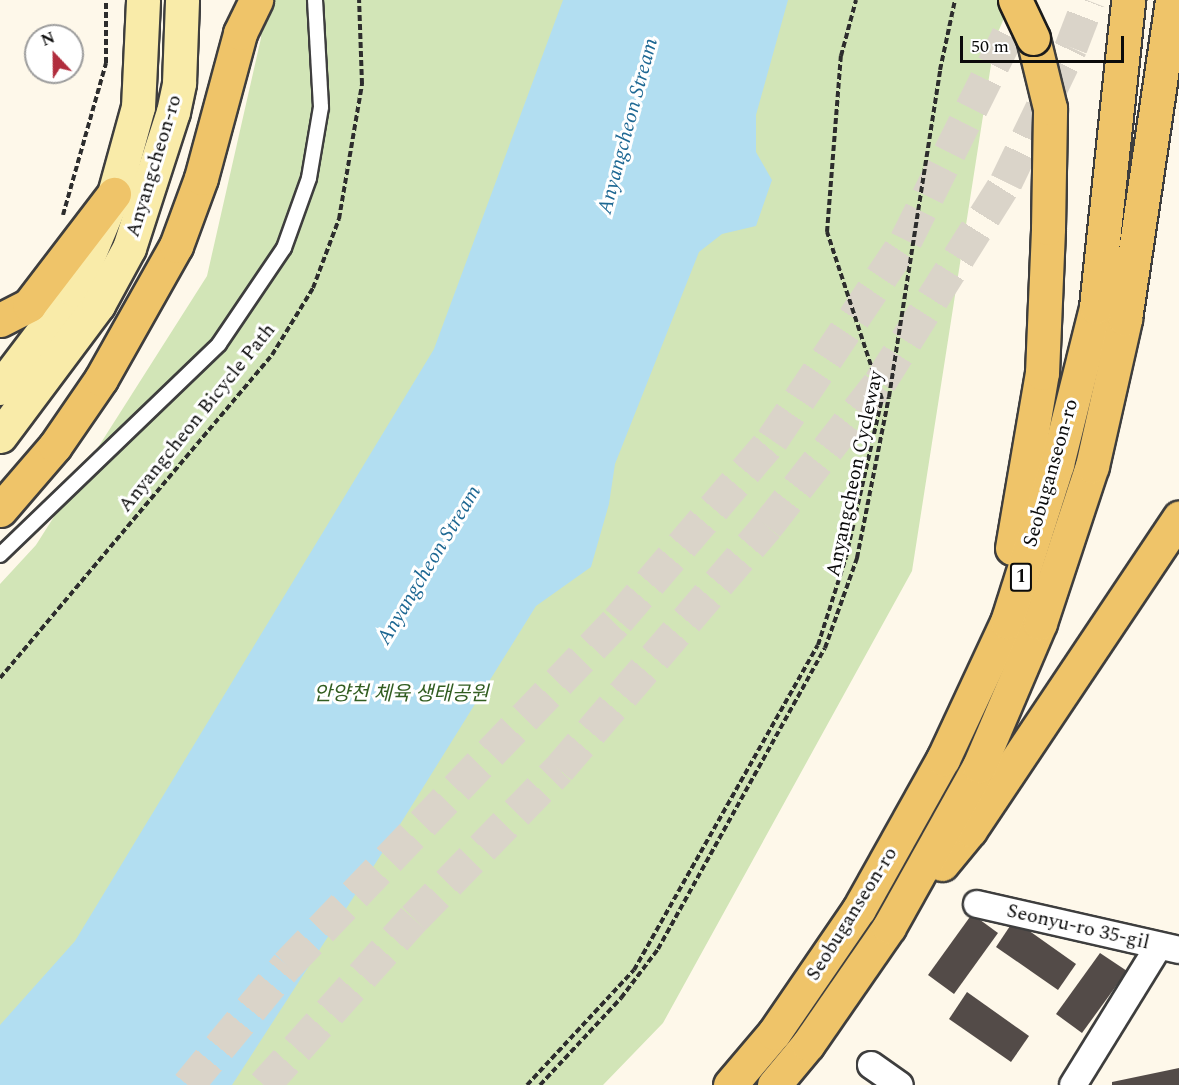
<!DOCTYPE html>
<meta charset="utf-8">
<style>
body{margin:0}
#map{position:relative;width:1179px;height:1085px;overflow:hidden;background:#fef8ea;font-family:Spectral,"Noto Sans KR",serif}
div>[style]{position:absolute}
.green>*{inset:0;background:#d2e5b7}
.water>*{inset:0;background:#b2def1}
.building>*{inset:0;background:#534b48}
.trunk-tunnel>*{height:33px;margin-top:-16.5px;transform-origin:0;background:repeating-linear-gradient(90deg,#dad4c9 0 33px,transparent 0 49px)}
.path>*{height:4px;margin-top:-2px;transform-origin:0;background:repeating-linear-gradient(90deg,#2d2d2d 0 6px,transparent 0 9px)}
.roads{filter:drop-shadow(2px 0 #3e3e3e) drop-shadow(-2px 0 #3e3e3e) drop-shadow(0 2px #3e3e3e) drop-shadow(0 -2px #3e3e3e)}
.service>*{height:14px;margin:-7px;padding:0 7px;transform-origin:7px;border-radius:7px;background:#fff}
.minor>*{height:26px;margin:-13px;padding:0 13px;transform-origin:13px;border-radius:13px;background:#fff}
.secondary>*{height:33px;margin:-16.5px;padding:0 16.5px;transform-origin:16.5px;border-radius:16.5px;background:#f9eba9}
.primary>*{height:33px;margin:-16.5px;padding:0 16.5px;transform-origin:16.5px;border-radius:16.5px;background:#efc469}
.bridges{filter:drop-shadow(2px 0 #1c1c1c) drop-shadow(-2px 0 #1c1c1c) drop-shadow(0 2px #1c1c1c) drop-shadow(0 -2px #1c1c1c)}
.primary-bridge>*{height:33px;margin:-16.5px;padding:0 16.5px;transform-origin:16.5px;border-radius:16.5px;background:#efc469}
span{translate:-50% -50%;white-space:nowrap;text-align:center;line-height:1.15;-webkit-text-stroke:6px #fff;paint-order:stroke}
.shield-label span{padding:2px 4px;background:#fff;border:2px solid;border-radius:4px;-webkit-text-stroke-width:0}
.shield-label{font-size:18px;color:#0b0b0b;font-weight:700}
.street-label{font-size:20px;color:#0b0b0b}
.park-label{font-size:20px;color:#325d21;font-style:italic}
.water-label{font-size:21px;color:#1e6893;font-style:italic}
.north{position:absolute;left:24px;top:24px;width:60px;height:60px;box-sizing:border-box;background:#fff;border:2px solid #9d9d9d;border-radius:50%;rotate:338deg;font-size:16px;font-weight:700;line-height:24px;text-align:center;color:#0b0b0b}
.north::after{content:'';display:block;margin:auto;width:21px;height:27px;background:#b12d3d;clip-path:polygon(50% 0,100% 100%,50% 72%,0 100%)}
.scale{position:absolute;left:960px;top:36px;width:164px;height:27px;box-sizing:border-box;border:3px solid #0b0b0b;border-top:0;padding-left:8px;font-size:18px;line-height:21px;white-space:nowrap;color:#0b0b0b;-webkit-text-stroke:4px #fff;paint-order:stroke}
</style>
<div id="map">
<div class="green">
<i style="clip-path:polygon(262px 0,1012px 0,995px 39px,912px 571px,663px 1023px,603px 1085px,0 1085px,0 584px,36px 545px,207px 276px,261px 38px)"></i>
</div>
<div class="water">
<i style="clip-path:polygon(563px 0,788px 0,756px 115px,756px 152px,772px 180px,756px 226px,722px 234px,699px 252px,615px 464px,609px 504px,591px 567px,536px 606px,386px 847px,232px 1085px,0 1085px,0 1025px,75px 941px,434px 349px)"></i>
</div>
<div class="building">
<i style="clip-path:polygon(972px 914px,998px 933px,954px 994px,928px 975px)"></i>
<i style="clip-path:polygon(1014px 920px,1076px 964px,1058px 990px,996px 947px)"></i>
<i style="clip-path:polygon(1100px 953px,1127px 971px,1082px 1033px,1056px 1014px)"></i>
<i style="clip-path:polygon(967px 992px,1029px 1036px,1011px 1062px,949px 1019px)"></i>
<i style="clip-path:polygon(1179px 1068px,1179px 1085px,1112px 1085px,1112px 1082px)"></i>
</div>
<div class="trunk-tunnel">
<i style="left:188px;top:1085px;width:156px;rotate:-50.5deg"></i>
<i style="left:287px;top:965px;width:478px;rotate:-46.2deg"></i>
<i style="left:618px;top:620px;width:237px;rotate:-49.5deg"></i>
<i style="left:772px;top:440px;width:241px;rotate:-56.2deg"></i>
<i style="left:906px;top:240px;width:268px;rotate:-63.6deg"></i>
<i style="left:264px;top:1085px;width:224px;rotate:-48.1deg"></i>
<i style="left:414px;top:918px;width:208px;rotate:-45.8deg"></i>
<i style="left:559px;top:769px;width:320px;rotate:-49.4deg"></i>
<i style="left:767px;top:526px;width:183px;rotate:-51.9deg"></i>
<i style="left:880px;top:382px;width:236px;rotate:-57.8deg"></i>
<i style="left:1006px;top:182px;width:150px;rotate:-64.3deg"></i>
<i style="left:1071px;top:47px;width:50px;rotate:-69deg"></i>
</div>
<div class="path">
<i style="left:63px;top:215px;width:158px;rotate:-74.2deg"></i>
<i style="left:106px;top:63px;width:63px;rotate:-90deg"></i>
<i style="left:0;top:678px;width:422px;rotate:-49.9deg"></i>
<i style="left:272px;top:355px;width:79px;rotate:-58.5deg"></i>
<i style="left:313px;top:288px;width:74px;rotate:-69.4deg"></i>
<i style="left:339px;top:219px;width:137px;rotate:-80.3deg"></i>
<i style="left:362px;top:84px;width:84px;rotate:-92deg"></i>
<i style="left:527px;top:1085px;width:157px;rotate:-47.1deg"></i>
<i style="left:634px;top:970px;width:373px;rotate:-60.5deg"></i>
<i style="left:818px;top:645px;width:92px;rotate:-72.3deg"></i>
<i style="left:846px;top:557px;width:162px;rotate:-77.2deg"></i>
<i style="left:882px;top:399px;width:176px;rotate:-108.2deg"></i>
<i style="left:827px;top:232px;width:177px;rotate:-85.5deg"></i>
<i style="left:841px;top:56px;width:58px;rotate:-75deg"></i>
<i style="left:540px;top:1085px;width:119px;rotate:-47deg"></i>
<i style="left:621px;top:998px;width:61px;rotate:-52.9deg"></i>
<i style="left:658px;top:949px;width:344px;rotate:-61deg"></i>
<i style="left:825px;top:648px;width:96px;rotate:-70.4deg"></i>
<i style="left:857px;top:558px;width:164px;rotate:-78.8deg"></i>
<i style="left:889px;top:397px;width:331px;rotate:-81.1deg"></i>
<i style="left:940px;top:70px;width:72px;rotate:-77.9deg"></i>
</div>
<div class="roads">
<div class="service">
<i style="left:0;top:555px;width:304px;rotate:-43.9deg"></i>
<i style="left:219px;top:344px;width:116px;rotate:-55.9deg"></i>
<i style="left:284px;top:248px;width:74px;rotate:-70.3deg"></i>
<i style="left:309px;top:178px;width:72px;rotate:-80.4deg"></i>
<i style="left:321px;top:107px;width:107px;rotate:-93.2deg"></i>
</div>
<div class="minor">
<i style="left:977px;top:904px;width:207px;rotate:12.8deg"></i>
<i style="left:871px;top:1065px;width:35px;rotate:35deg"></i>
<i style="left:1073px;top:1085px;width:163px;rotate:-58.3deg"></i>
</div>
<div class="secondary">
<i style="left:0;top:388px;width:123px;rotate:-52.9deg"></i>
<i style="left:74px;top:290px;width:104px;rotate:-67.4deg"></i>
<i style="left:114px;top:194px;width:90px;rotate:-74.6deg"></i>
<i style="left:138px;top:107px;width:107px;rotate:-87.3deg"></i>
<i style="left:0;top:436px;width:164px;rotate:-53.2deg"></i>
<i style="left:98px;top:305px;width:65px;rotate:-61.5deg"></i>
<i style="left:129px;top:248px;width:143px;rotate:-72.1deg"></i>
<i style="left:173px;top:112px;width:30px;rotate:-78deg"></i>
<i style="left:179px;top:83px;width:83px;rotate:-87.9deg"></i>
</div>
<div class="primary">
<i style="left:0;top:320px;width:33px;rotate:-27deg"></i>
<i style="left:29px;top:305px;width:140px;rotate:-52.6deg"></i>
<i style="left:0;top:510px;width:84px;rotate:-49.3deg"></i>
<i style="left:55px;top:446px;width:81px;rotate:-55.5deg"></i>
<i style="left:101px;top:379px;width:153px;rotate:-60.6deg"></i>
<i style="left:176px;top:246px;width:72px;rotate:-69.8deg"></i>
<i style="left:201px;top:178px;width:150px;rotate:-74.9deg"></i>
<i style="left:240px;top:33px;width:37px;rotate:-64deg"></i>
<i style="left:1012px;top:548px;width:178px;rotate:-80.3deg"></i>
<i style="left:1042px;top:373px;width:145px;rotate:-87.6deg"></i>
<i style="left:1048px;top:228px;width:120px;rotate:-89deg"></i>
<i style="left:1050px;top:108px;width:72px;rotate:-103.7deg"></i>
<i style="left:942px;top:864px;width:44px;rotate:-50.5deg"></i>
<i style="left:970px;top:830px;width:376px;rotate:-56.2deg"></i>
<i style="left:730px;top:1085px;width:68px;rotate:-49.8deg"></i>
<i style="left:774px;top:1033px;width:150px;rotate:-55.6deg"></i>
<i style="left:859px;top:909px;width:172px;rotate:-60.8deg"></i>
<i style="left:943px;top:759px;width:151px;rotate:-65deg"></i>
<i style="left:1007px;top:622px;width:166px;rotate:-72.4deg"></i>
<i style="left:1057px;top:464px;width:162px;rotate:-76deg"></i>
<i style="left:1096px;top:307px;width:309px;rotate:-84deg"></i>
<i style="left:774px;top:1085px;width:53px;rotate:-50.3deg"></i>
<i style="left:808px;top:1044px;width:142px;rotate:-55.3deg"></i>
<i style="left:889px;top:927px;width:184px;rotate:-60.8deg"></i>
<i style="left:979px;top:766px;width:155px;rotate:-66.9deg"></i>
<i style="left:1040px;top:623px;width:165px;rotate:-71.7deg"></i>
<i style="left:1092px;top:466px;width:151px;rotate:-77.3deg"></i>
<i style="left:1125px;top:319px;width:322px;rotate:-81.6deg"></i>
</div>
</div>
<div class="bridges">
<div class="primary-bridge">
<i style="left:1015px;top:0;width:42px;rotate:64.7deg"></i>
</div>
</div>
<div class="shield-label">
<span style="left:1021px;top:577px">1</span>
</div>
<div class="street-label">
<span style="left:154px;top:166px;rotate:-73deg">Anyangcheon-ro</span>
<span style="left:197px;top:418px;rotate:-51deg">Anyangcheon Bicycle Path</span>
<span style="left:1051px;top:473px;rotate:-74deg">Seobuganseon-ro</span>
<span style="left:855px;top:474px;rotate:-78deg">Anyangcheon Cycleway</span>
<span style="left:852px;top:914px;rotate:-58deg">Seobuganseon-ro</span>
<span style="left:1078px;top:927px;rotate:13deg">Seonyu-ro 35-gil</span>
</div>
<div class="park-label">
<span style="left:401px;top:694px">안양천 체육 생태공원</span>
</div>
<div class="water-label">
<span style="left:628px;top:126px;rotate:-75deg">Anyangcheon Stream</span>
<span style="left:429px;top:565px;rotate:-59deg">Anyangcheon Stream</span>
</div>
<div class="north">N</div>
<div class="scale">50 m</div>
</div>
